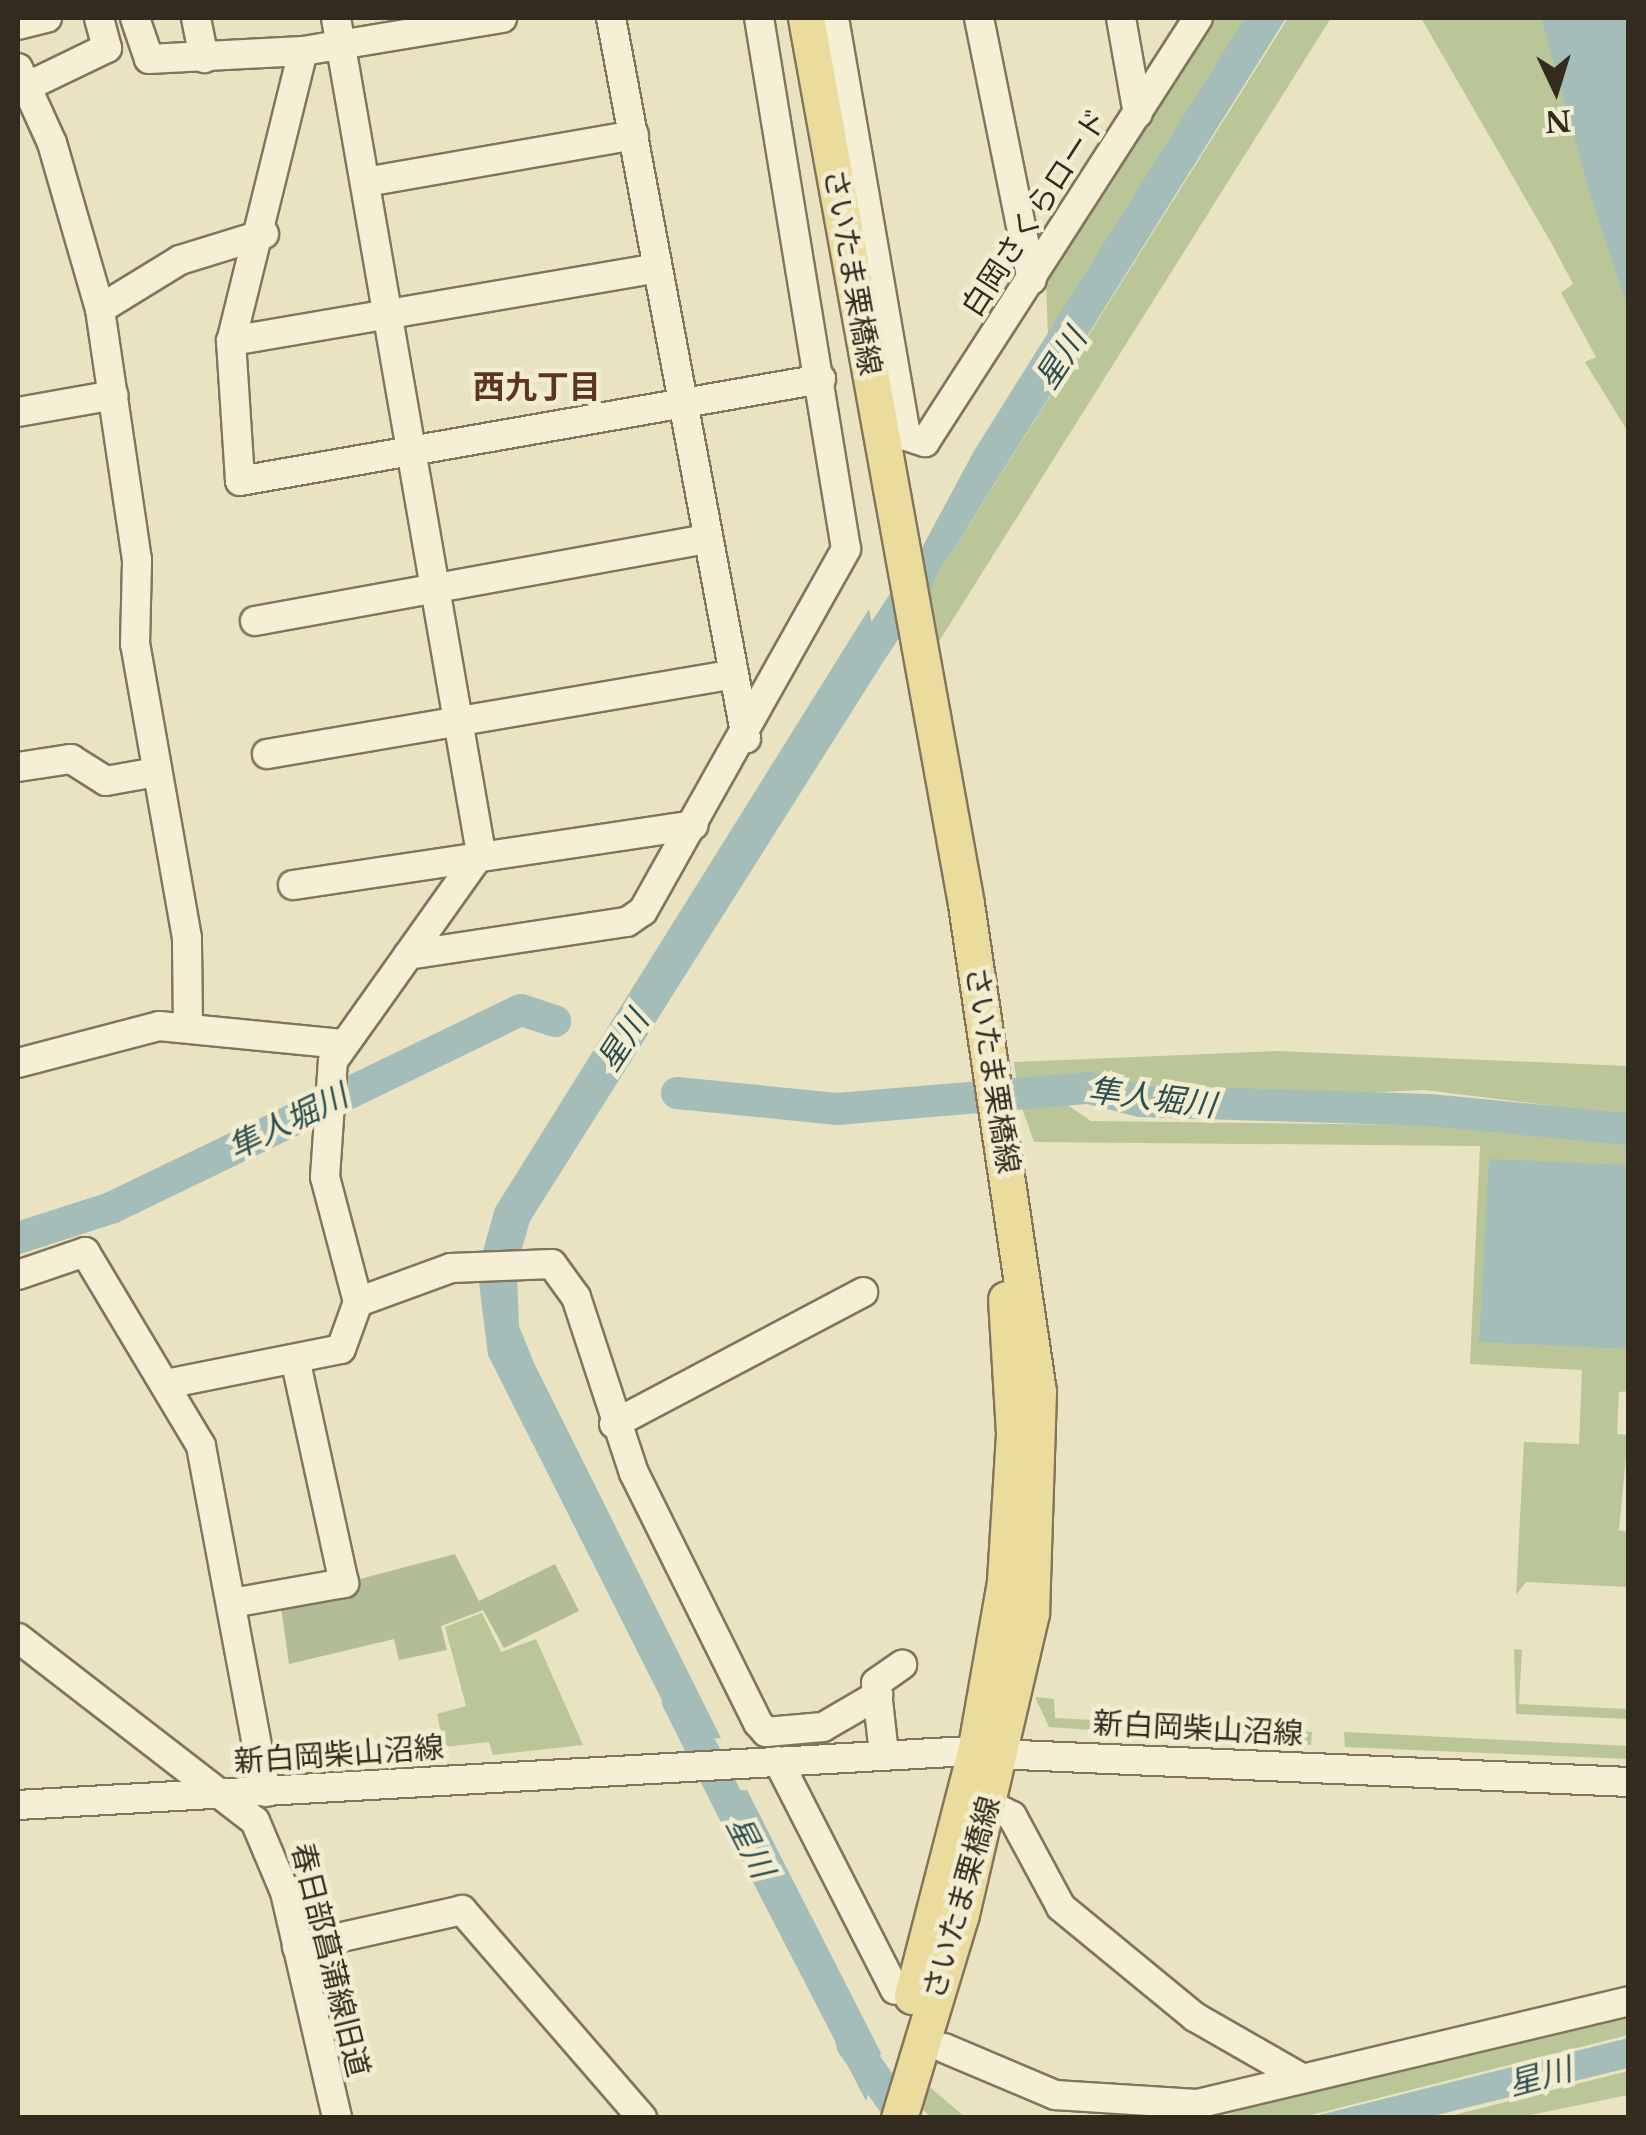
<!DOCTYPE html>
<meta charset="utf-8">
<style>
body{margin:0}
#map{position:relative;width:1646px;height:2135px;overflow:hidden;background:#e9e3c2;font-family:"Libre Baskerville","Noto Sans JP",serif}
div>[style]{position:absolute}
.green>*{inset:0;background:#bac697}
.cemetery>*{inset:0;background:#b2bc96}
.water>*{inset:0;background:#a4bdb9}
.river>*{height:32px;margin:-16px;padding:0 16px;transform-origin:16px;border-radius:16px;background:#a4bdb9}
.roads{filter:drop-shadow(2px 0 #82755b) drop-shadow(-2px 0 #82755b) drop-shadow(0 2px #82755b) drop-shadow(0 -2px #82755b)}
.minor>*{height:28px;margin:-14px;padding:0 14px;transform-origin:14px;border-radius:14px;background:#f5f0d5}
.major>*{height:35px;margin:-17.5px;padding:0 17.5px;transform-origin:17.5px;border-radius:17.5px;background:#eadc9d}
span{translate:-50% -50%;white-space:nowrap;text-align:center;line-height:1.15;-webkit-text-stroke:9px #f2edd1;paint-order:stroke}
.street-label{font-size:30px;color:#332b1e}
.water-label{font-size:32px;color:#2e4f51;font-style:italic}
.neighbourhood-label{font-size:32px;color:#5c3521;font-weight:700}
.frame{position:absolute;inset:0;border:20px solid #332b1e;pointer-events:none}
.north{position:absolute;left:1506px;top:40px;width:100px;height:100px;-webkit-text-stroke:8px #f2edd1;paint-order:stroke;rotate:176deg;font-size:28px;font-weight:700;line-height:40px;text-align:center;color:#332b1e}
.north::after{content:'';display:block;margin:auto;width:35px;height:45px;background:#332b1e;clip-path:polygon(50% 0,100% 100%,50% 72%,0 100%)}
</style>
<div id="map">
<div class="green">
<i style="clip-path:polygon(1212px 18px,1249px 18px,1048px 335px,1046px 282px)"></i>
<i style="clip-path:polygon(1288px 18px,1331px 18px,933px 651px,925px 595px)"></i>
<i style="clip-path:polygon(1421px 18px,1541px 18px,1628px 308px,1628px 432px,1585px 362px,1596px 357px,1561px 293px,1573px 284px,1553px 246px)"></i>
<i style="clip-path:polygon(1278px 1051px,1628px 1066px,1628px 1115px,1424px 1090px,1277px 1097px,1091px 1079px,1017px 1085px,1014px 1062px)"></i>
<i style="clip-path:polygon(1063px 1102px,1091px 1121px,1506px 1126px,1628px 1139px,1628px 1391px,1619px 1392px,1617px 1434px,1628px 1435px,1619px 1530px,1628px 1532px,1628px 1587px,1526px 1582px,1516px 1595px,1524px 1442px,1579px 1444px,1582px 1370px,1470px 1364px,1480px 1146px,1034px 1142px,1021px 1105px)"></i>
<i style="clip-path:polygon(482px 1613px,501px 1652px,536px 1639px,583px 1745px,493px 1755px,489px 1742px,444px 1747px,437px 1714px,466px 1706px,445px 1627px)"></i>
<i style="clip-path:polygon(1514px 1649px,1522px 1650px,1519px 1704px,1628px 1709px,1628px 1719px,1516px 1714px)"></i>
<i style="clip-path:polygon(1035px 1697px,1054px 1699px,1055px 1718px,1312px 1732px,1311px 1745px,1049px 1727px)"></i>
<i style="clip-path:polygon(1344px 1732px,1628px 1746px,1628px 1759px,1345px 1747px)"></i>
<i style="clip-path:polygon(1628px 2010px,1628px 2035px,1303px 2117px,1218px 2118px,1308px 2087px)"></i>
<i style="clip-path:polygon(1628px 2071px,1628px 2095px,1520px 2117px,1446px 2117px)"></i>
<i style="clip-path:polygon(926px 2084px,965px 2117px,931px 2117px,921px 2108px)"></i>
</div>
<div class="cemetery">
<i style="clip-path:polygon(455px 1554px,479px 1601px,555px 1564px,579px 1611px,504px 1648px,483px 1610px,441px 1626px,447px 1650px,399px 1660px,394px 1639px,289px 1664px,280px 1600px)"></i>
</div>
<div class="water">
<i style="clip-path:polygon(1245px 18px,1286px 18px,925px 595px,916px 559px,974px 451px)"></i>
<i style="clip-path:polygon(1541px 18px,1628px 18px,1628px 308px,1593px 205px)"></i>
<i style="clip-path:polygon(869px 609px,880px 667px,530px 1221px,520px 1255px,481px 1258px,495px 1208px)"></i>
<i style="clip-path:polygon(1489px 1159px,1628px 1165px,1628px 1349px,1479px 1342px)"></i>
<i style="clip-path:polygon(517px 1274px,519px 1326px,534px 1363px,721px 1738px,682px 1740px,488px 1355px,478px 1275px)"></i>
<i style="clip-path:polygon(747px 1790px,881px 2053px,866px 2101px,707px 1793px)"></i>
<i style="clip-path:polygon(1628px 2038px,1628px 2068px,1429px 2117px,1311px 2117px)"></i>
</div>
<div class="river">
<i style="left:852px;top:680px;width:121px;rotate:-56.4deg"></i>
<i style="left:677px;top:1093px;width:161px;rotate:5.7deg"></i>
<i style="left:837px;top:1109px;width:253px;rotate:-4.8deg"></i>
<i style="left:1089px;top:1088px;width:53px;rotate:14.3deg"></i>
<i style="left:1140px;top:1101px;width:290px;rotate:1.8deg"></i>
<i style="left:1430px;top:1110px;width:199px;rotate:5.5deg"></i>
<i style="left:18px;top:1238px;width:98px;rotate:-17.9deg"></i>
<i style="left:111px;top:1208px;width:455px;rotate:-25.8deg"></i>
<i style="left:521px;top:1010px;width:36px;rotate:18deg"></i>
<i style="left:678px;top:1701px;width:145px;rotate:63.4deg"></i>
<i style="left:852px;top:2044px;width:90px;rotate:54.9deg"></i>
</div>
<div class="roads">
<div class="minor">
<i style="left:135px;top:18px;width:43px;rotate:71.1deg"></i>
<i style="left:149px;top:59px;width:154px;rotate:-3deg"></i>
<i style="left:303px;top:51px;width:202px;rotate:-9.4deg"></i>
<i style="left:196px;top:18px;width:41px;rotate:78.7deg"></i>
<i style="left:611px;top:18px;width:733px;rotate:79.38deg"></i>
<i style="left:834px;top:18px;width:424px;rotate:80.2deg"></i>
<i style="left:906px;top:436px;width:20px;rotate:18deg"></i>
<i style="left:925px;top:442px;width:504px;rotate:-57.22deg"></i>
<i style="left:979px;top:18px;width:267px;rotate:78.6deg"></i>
<i style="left:1121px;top:18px;width:97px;rotate:80deg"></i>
<i style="left:18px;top:25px;width:30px;rotate:-14deg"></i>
<i style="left:303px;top:51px;width:299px;rotate:103.9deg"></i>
<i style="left:231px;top:341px;width:140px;rotate:86.3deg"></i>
<i style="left:240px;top:481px;width:590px;rotate:-9.96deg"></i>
<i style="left:18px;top:68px;width:82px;rotate:65.6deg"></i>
<i style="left:52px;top:143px;width:173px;rotate:73.9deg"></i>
<i style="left:26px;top:87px;width:90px;rotate:-25.7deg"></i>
<i style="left:107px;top:48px;width:31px;rotate:-105deg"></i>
<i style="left:366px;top:182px;width:272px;rotate:-9.9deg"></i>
<i style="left:231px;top:341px;width:432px;rotate:-9.7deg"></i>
<i style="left:18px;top:412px;width:97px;rotate:-10deg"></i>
<i style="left:255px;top:621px;width:456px;rotate:-10.3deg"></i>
<i style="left:267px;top:754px;width:467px;rotate:-9.7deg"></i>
<i style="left:18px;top:767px;width:54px;rotate:-8.6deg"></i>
<i style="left:71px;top:759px;width:41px;rotate:32.2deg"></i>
<i style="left:106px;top:781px;width:51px;rotate:-10.2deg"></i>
<i style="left:293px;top:885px;width:405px;rotate:-8.5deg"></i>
<i style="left:408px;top:955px;width:221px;rotate:-8.6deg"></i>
<i style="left:627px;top:922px;width:19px;rotate:-35deg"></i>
<i style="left:643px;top:911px;width:415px;rotate:-60.7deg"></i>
<i style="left:846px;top:549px;width:538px;rotate:-99.3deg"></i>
<i style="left:188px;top:1026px;width:88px;rotate:-90.7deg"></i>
<i style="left:187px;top:938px;width:299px;rotate:-100deg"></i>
<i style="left:135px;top:644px;width:84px;rotate:-88.6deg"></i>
<i style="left:137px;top:560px;width:254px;rotate:-98.4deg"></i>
<i style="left:100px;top:309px;width:94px;rotate:-31.5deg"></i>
<i style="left:180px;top:260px;width:88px;rotate:-17.2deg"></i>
<i style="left:18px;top:1063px;width:146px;rotate:-14.7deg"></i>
<i style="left:159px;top:1026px;width:184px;rotate:5.6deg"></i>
<i style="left:18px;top:1275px;width:71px;rotate:-18.9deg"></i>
<i style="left:85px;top:1252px;width:226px;rotate:59.1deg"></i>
<i style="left:201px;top:1446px;width:352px;rotate:79.4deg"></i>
<i style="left:358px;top:1302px;width:99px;rotate:-20.1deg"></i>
<i style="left:451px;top:1268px;width:101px;rotate:-2.3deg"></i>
<i style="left:552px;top:1264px;width:41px;rotate:54deg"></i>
<i style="left:576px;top:1297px;width:185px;rotate:71.8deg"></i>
<i style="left:634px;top:1473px;width:279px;rotate:63.6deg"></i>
<i style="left:758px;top:1723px;width:12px;rotate:48deg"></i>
<i style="left:766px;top:1732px;width:57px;rotate:-5deg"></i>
<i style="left:823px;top:1727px;width:64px;rotate:-30.2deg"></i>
<i style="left:166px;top:1384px;width:178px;rotate:-11.3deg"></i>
<i style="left:341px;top:1349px;width:50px;rotate:-70.1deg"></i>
<i style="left:358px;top:1302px;width:129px;rotate:-104.8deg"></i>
<i style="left:325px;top:1177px;width:116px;rotate:-86.1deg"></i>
<i style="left:333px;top:1061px;width:255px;rotate:-54.6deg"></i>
<i style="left:481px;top:853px;width:847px;rotate:-99.85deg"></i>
<i style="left:614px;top:1424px;width:282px;rotate:-27.9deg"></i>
<i style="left:232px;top:1603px;width:114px;rotate:-10.1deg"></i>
<i style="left:344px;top:1583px;width:225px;rotate:-102.3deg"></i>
<i style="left:18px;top:1638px;width:299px;rotate:37.7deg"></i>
<i style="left:255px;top:1821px;width:77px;rotate:67.1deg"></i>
<i style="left:285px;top:1892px;width:232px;rotate:77deg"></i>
<i style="left:884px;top:1754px;width:71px;rotate:-96.4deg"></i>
<i style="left:876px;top:1683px;width:32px;rotate:-35deg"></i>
<i style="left:778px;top:1761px;width:257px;rotate:62.9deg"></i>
<i style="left:989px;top:1804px;width:26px;rotate:28deg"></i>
<i style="left:1012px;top:1816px;width:103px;rotate:61.7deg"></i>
<i style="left:1061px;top:1907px;width:173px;rotate:39.4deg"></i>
<i style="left:1195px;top:2017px;width:119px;rotate:29.8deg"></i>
<i style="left:18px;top:1805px;width:934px;rotate:-3.25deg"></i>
<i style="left:950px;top:1752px;width:679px;rotate:2.53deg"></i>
<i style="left:297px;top:1947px;width:169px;rotate:-12.6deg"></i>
<i style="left:462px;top:1910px;width:275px;rotate:49.1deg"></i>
<i style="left:944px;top:2048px;width:121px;rotate:22.9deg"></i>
<i style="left:1055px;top:2095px;width:142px;rotate:3.6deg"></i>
<i style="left:1197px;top:2104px;width:443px;rotate:-13.4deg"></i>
</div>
<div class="major">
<i style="left:806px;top:18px;width:900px;rotate:79.76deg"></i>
<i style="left:966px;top:904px;width:492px;rotate:81.6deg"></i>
<i style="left:1038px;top:1391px;width:222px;rotate:91.8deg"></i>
<i style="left:1031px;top:1613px;width:309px;rotate:103.1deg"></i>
<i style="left:961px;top:1914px;width:213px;rotate:106.9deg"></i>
<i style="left:912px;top:1996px;width:252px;rotate:-75.5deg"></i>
<i style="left:975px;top:1752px;width:174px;rotate:-80deg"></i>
<i style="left:1005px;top:1581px;width:148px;rotate:-86.5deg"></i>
<i style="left:1014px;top:1433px;width:134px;rotate:-93.4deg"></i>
</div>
</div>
<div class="street-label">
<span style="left:1035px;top:213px;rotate:-57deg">白岡さくらロード</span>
<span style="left:852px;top:272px;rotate:80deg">さいたま栗橋線</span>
<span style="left:992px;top:1070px;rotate:81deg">さいたま栗橋線</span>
<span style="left:1198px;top:1729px;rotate:3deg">新白岡柴山沼線</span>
<span style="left:339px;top:1755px;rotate:-4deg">新白岡柴山沼線</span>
<span style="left:962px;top:1898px;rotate:-74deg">さいたま栗橋線</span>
<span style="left:330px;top:1960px;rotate:76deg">春日部菖蒲線旧道</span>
</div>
<div class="water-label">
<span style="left:1061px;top:359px;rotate:-57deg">星川</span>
<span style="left:623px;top:1041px;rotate:-57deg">星川</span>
<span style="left:1152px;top:1098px;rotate:7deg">隼人堀川</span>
<span style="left:288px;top:1122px;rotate:-26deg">隼人堀川</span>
<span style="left:750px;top:1847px;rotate:63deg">星川</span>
<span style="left:1540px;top:2077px;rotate:-15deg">星川</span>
</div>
<div class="neighbourhood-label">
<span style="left:537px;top:387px">西九丁目</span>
</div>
<div class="frame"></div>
<div class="north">N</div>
</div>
